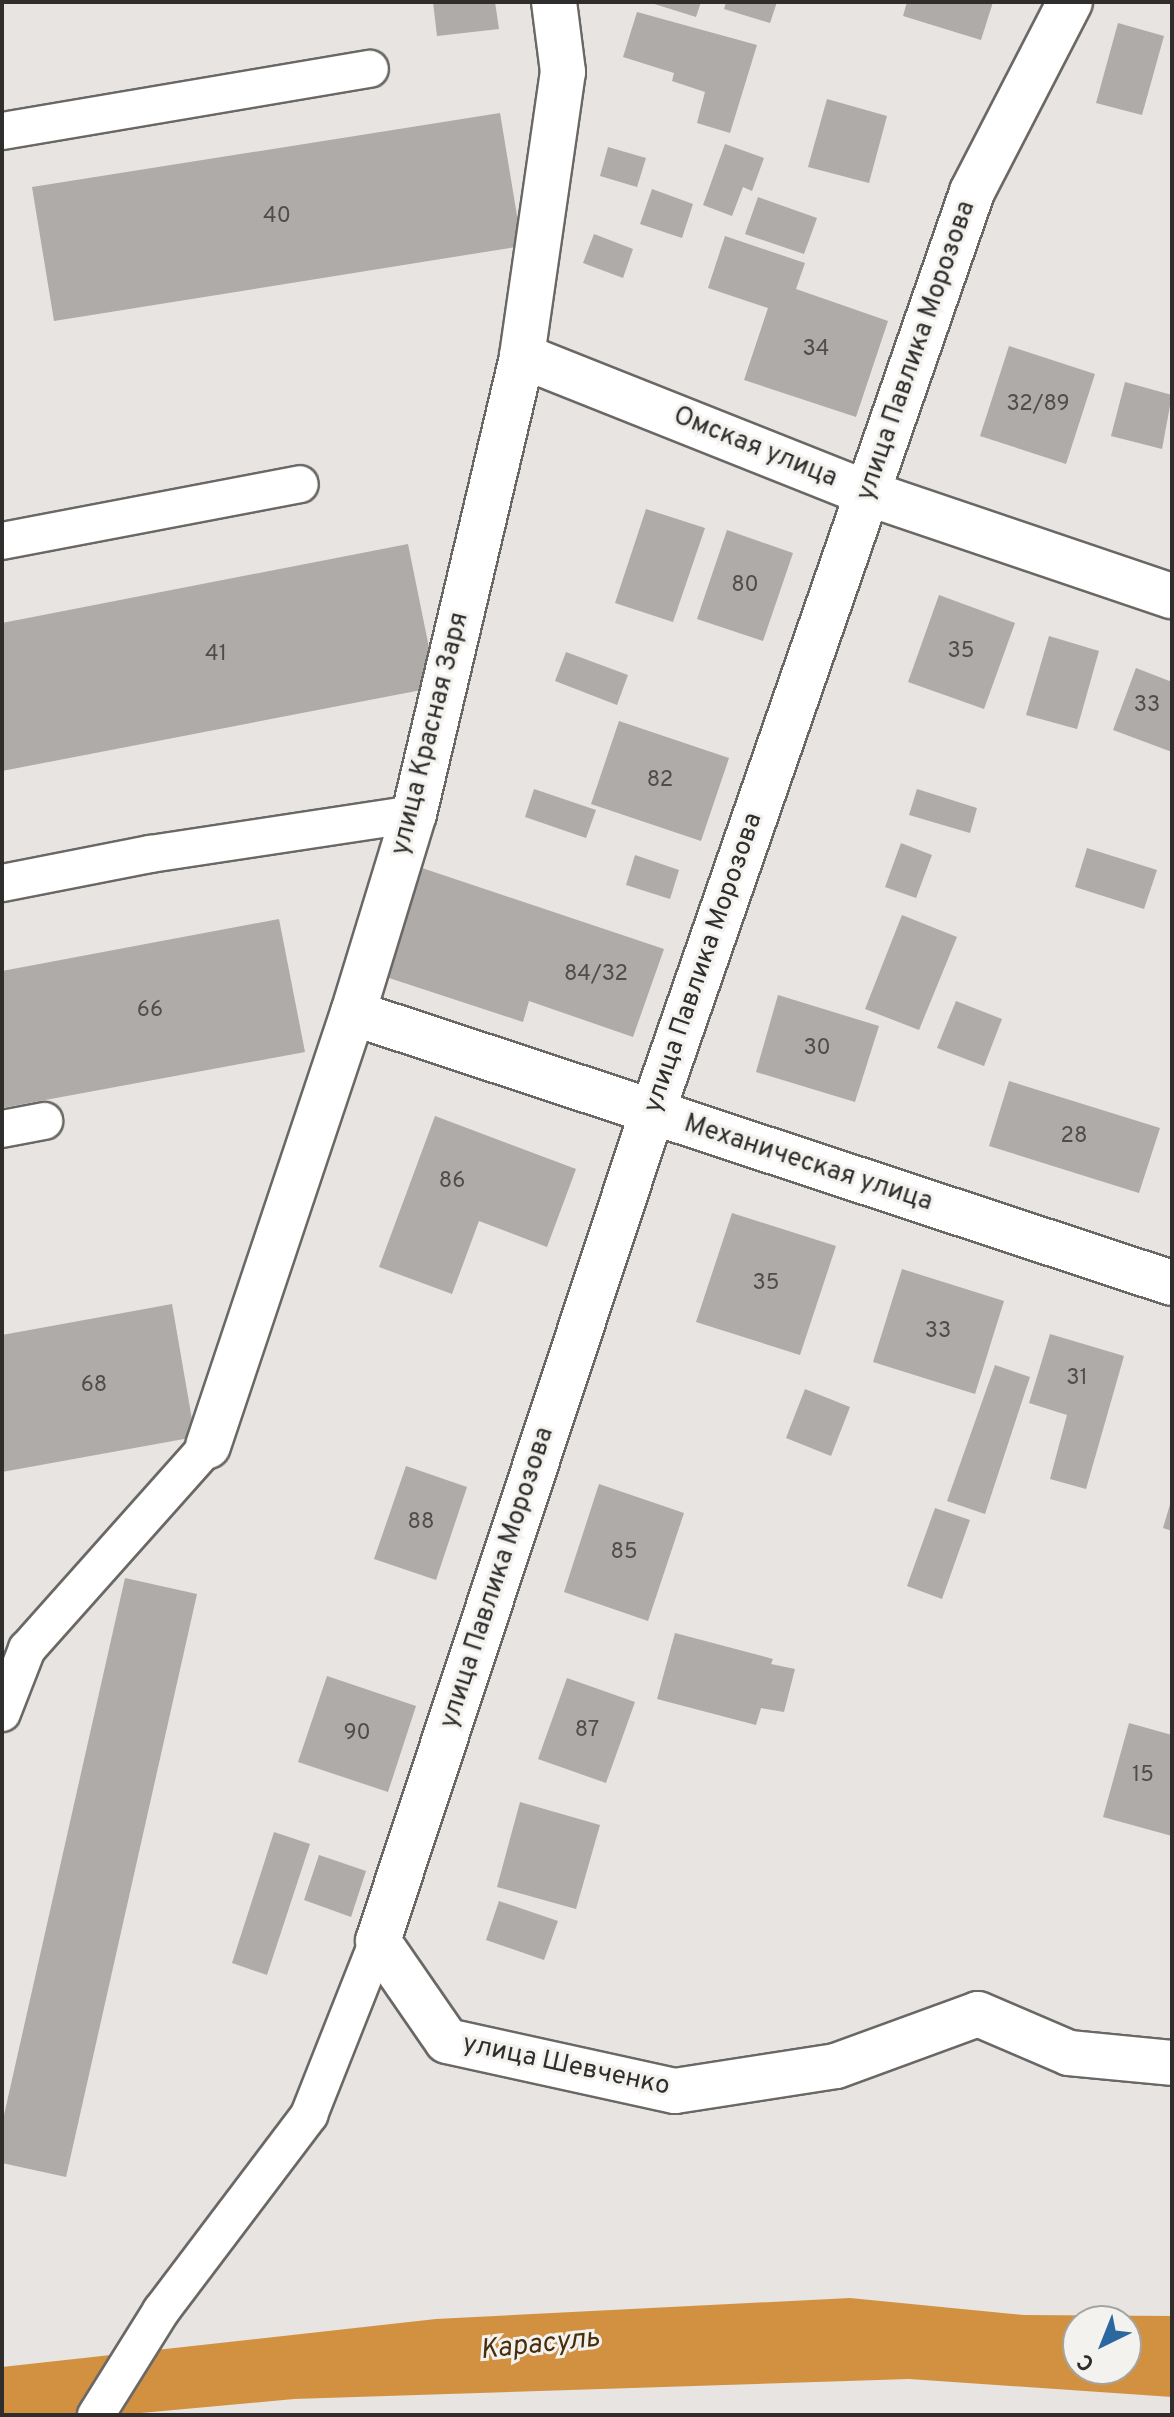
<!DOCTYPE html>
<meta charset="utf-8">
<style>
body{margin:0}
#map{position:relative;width:1174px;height:2417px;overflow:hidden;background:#e7e4e1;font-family:Overpass,sans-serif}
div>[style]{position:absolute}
.water>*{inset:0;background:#d29141}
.building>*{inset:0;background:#aeaba9}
.roads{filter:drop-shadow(2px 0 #6a6865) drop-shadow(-2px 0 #6a6865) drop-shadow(0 2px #6a6865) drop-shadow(0 -2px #6a6865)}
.service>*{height:36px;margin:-18px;padding:0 18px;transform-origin:18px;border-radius:18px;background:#fff}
.minor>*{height:44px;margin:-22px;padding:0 22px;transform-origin:22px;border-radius:22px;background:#fff}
span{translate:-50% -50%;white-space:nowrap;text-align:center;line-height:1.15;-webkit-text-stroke:6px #f4f2ef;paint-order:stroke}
.number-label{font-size:22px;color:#4f4d4c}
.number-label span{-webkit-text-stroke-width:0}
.street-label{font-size:26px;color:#2f2e2d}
.water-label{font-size:28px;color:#492e0c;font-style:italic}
.frame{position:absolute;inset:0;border:4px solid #2f2e2d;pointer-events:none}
.north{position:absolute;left:1062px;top:2305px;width:80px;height:80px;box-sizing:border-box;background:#f4f2ef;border:2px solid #a5a4a1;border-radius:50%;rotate:223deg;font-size:22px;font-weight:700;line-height:32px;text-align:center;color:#2f2e2d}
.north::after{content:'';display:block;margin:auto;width:28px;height:36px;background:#2c68a0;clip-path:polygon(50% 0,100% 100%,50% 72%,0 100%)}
</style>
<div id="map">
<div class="water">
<i style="clip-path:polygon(evenodd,850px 2298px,1024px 2315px,1172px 2316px,1172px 2397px,909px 2379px,294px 2399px,119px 2415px,2px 2415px,2px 2367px,436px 2319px,850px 2298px,1078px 2321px,1126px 2321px,1126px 2369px,1078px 2369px,1078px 2321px)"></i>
</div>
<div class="building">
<i style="clip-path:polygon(433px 2px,495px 2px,499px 29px,437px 36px)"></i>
<i style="clip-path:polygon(648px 2px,701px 2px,696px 17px)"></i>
<i style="clip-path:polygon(726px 2px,777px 2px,770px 23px,724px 9px)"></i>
<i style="clip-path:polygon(907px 2px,993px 2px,981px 40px,903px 16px)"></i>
<i style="clip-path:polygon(637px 12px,757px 45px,730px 133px,697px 123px,705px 92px,672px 81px,674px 73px,623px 57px)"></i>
<i style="clip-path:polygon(1118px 23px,1164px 36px,1142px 115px,1096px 103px)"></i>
<i style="clip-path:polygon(827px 99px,887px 116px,869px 183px,808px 167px)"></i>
<i style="clip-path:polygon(500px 113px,522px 246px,54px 321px,32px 187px)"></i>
<i style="clip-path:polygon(725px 144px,764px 158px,752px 191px,743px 187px,732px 216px,703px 205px)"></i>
<i style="clip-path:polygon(608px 147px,646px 158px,637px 187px,600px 176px)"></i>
<i style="clip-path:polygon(652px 189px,693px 204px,682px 238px,640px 224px)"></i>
<i style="clip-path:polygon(758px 197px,817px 218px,804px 254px,745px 234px)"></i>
<i style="clip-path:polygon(594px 234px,633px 249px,623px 278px,583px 263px)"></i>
<i style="clip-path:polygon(725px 236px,805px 263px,796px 289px,888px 321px,856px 417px,744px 380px,768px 308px,708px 288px)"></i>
<i style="clip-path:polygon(1009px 346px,1095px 374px,1066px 464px,980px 436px)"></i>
<i style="clip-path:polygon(1125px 382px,1172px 395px,1162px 449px,1111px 436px)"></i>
<i style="clip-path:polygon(646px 509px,705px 528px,673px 622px,615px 603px)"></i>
<i style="clip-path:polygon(727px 530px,793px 553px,763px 641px,697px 619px)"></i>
<i style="clip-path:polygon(408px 544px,437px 687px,2px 771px,2px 623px)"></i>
<i style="clip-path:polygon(939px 595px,1015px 623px,984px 709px,908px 682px)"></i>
<i style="clip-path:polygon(1049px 636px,1099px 651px,1077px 729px,1026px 715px)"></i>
<i style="clip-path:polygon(566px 652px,628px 675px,617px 705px,555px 681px)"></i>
<i style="clip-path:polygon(1136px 668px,1172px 682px,1172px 752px,1113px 730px)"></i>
<i style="clip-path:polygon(619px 721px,729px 758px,701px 841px,591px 804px)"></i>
<i style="clip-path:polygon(534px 789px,596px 810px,586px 838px,525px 817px)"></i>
<i style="clip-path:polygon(917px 789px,977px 808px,970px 833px,909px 815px)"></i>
<i style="clip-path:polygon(901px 843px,932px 855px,916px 898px,885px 887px)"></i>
<i style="clip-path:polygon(1087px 848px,1157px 870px,1144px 909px,1075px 887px)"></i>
<i style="clip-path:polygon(635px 855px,679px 870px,670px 899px,626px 885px)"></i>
<i style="clip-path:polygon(422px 868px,664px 949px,633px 1037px,529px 1001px,523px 1022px,386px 977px)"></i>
<i style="clip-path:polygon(902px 915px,957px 937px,919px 1030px,865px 1009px)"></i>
<i style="clip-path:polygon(279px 919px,305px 1052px,2px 1108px,2px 971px)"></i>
<i style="clip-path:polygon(778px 995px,879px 1026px,855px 1102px,756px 1072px)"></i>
<i style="clip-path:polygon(956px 1001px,1002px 1019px,984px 1066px,937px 1048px)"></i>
<i style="clip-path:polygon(1009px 1081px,1160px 1128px,1139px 1193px,989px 1146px)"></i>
<i style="clip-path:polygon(435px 1116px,576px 1169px,547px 1247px,479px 1221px,452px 1294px,379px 1267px)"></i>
<i style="clip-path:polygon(732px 1213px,836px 1246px,800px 1355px,696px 1322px)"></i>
<i style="clip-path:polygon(902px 1269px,1004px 1301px,975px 1394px,873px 1362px)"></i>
<i style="clip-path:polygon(172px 1304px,195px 1437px,2px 1472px,2px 1335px)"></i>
<i style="clip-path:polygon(1050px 1334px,1124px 1356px,1086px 1489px,1050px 1479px,1067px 1415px,1029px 1403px)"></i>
<i style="clip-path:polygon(995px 1365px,1030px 1377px,985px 1514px,947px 1501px)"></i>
<i style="clip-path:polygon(805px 1389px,850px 1407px,831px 1456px,786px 1438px)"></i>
<i style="clip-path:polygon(406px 1466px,467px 1487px,436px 1580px,374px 1559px)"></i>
<i style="clip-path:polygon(599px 1484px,684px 1513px,648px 1621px,564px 1592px)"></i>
<i style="clip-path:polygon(1171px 1501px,1172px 1501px,1172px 1531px,1163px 1528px)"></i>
<i style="clip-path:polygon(935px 1508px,970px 1520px,942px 1599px,907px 1586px)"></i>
<i style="clip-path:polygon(125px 1578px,197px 1594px,66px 2177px,2px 2163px,2px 2124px)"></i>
<i style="clip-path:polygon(675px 1633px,773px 1659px,771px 1664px,795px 1669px,784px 1712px,761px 1708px,756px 1725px,657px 1699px)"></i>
<i style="clip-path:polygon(327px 1676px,416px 1706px,388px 1792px,298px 1762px)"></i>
<i style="clip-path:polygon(567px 1678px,635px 1702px,606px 1783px,538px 1759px)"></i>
<i style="clip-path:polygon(1129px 1723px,1172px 1735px,1172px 1836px,1103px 1817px)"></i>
<i style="clip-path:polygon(520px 1802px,600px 1825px,576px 1909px,497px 1887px)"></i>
<i style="clip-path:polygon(274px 1832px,310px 1844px,267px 1975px,232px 1963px)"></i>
<i style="clip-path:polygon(319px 1855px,366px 1871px,351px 1917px,304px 1900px)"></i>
<i style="clip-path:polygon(499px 1901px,558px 1921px,544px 1960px,486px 1940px)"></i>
</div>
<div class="roads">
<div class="service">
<i style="left:2px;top:131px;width:373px;rotate:-9.6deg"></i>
<i style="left:2px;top:541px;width:303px;rotate:-10.8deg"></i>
<i style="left:2px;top:883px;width:151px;rotate:-11.1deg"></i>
<i style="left:150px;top:854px;width:267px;rotate:-8.6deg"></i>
<i style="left:2px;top:1129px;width:43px;rotate:-10.8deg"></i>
<i style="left:2px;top:1713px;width:69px;rotate:-68.7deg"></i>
<i style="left:27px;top:1649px;width:272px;rotate:-48.3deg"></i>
<i style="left:96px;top:2415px;width:123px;rotate:-58deg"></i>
<i style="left:161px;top:2311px;width:246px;rotate:-52.9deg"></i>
<i style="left:309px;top:2115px;width:187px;rotate:-68.4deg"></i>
</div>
<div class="minor">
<i style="left:1070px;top:2px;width:214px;rotate:117.3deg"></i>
<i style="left:972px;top:192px;width:975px;rotate:109.16deg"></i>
<i style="left:652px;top:1113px;width:872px;rotate:108.31deg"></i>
<i style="left:378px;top:1941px;width:121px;rotate:55.4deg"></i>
<i style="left:447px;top:2041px;width:233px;rotate:12.4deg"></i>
<i style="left:675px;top:2091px;width:163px;rotate:-8.8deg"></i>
<i style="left:836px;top:2066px;width:151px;rotate:-20.1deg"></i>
<i style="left:978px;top:2014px;width:99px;rotate:23.2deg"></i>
<i style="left:1069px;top:2053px;width:103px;rotate:5.5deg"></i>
<i style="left:522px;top:356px;width:371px;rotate:21.7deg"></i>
<i style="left:867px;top:493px;width:322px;rotate:18.7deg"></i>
<i style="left:353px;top:1013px;width:862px;rotate:18.25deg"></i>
<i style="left:208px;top:1446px;width:457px;rotate:-71.5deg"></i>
<i style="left:353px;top:1013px;width:208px;rotate:-73deg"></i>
<i style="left:414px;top:814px;width:471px;rotate:-76.7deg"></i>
<i style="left:522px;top:356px;width:287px;rotate:-81.8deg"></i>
<i style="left:563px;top:72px;width:71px;rotate:-97.3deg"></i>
</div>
</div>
<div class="number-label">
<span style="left:277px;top:217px">40</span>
<span style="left:816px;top:350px">34</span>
<span style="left:1038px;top:405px">32/89</span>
<span style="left:745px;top:586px">80</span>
<span style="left:961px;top:652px">35</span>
<span style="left:216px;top:655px">41</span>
<span style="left:1147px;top:706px">33</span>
<span style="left:660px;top:781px">82</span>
<span style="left:596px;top:975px">84/32</span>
<span style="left:150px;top:1011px">66</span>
<span style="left:817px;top:1049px">30</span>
<span style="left:1074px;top:1137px">28</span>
<span style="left:452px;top:1182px">86</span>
<span style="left:766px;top:1284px">35</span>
<span style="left:938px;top:1332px">33</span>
<span style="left:1077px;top:1379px">31</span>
<span style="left:94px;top:1386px">68</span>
<span style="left:421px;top:1523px">88</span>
<span style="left:624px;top:1553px">85</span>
<span style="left:587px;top:1731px">87</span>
<span style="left:357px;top:1734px">90</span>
<span style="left:1143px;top:1776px">15</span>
</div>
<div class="street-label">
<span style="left:917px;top:351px;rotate:-71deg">улица Павлика Морозова</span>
<span style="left:755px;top:448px;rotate:22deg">Омская улица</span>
<span style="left:431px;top:734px;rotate:-76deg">улица Красная Заря</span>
<span style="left:704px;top:963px;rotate:-71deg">улица Павлика Морозова</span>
<span style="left:808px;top:1164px;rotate:18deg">Механическая улица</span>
<span style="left:498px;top:1578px;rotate:-72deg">улица Павлика Морозова</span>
<span style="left:566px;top:2066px;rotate:12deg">улица Шевченко</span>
</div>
<div class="water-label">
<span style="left:540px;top:2345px;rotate:-6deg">Карасуль</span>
</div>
<div class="frame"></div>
<div class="north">С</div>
</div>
